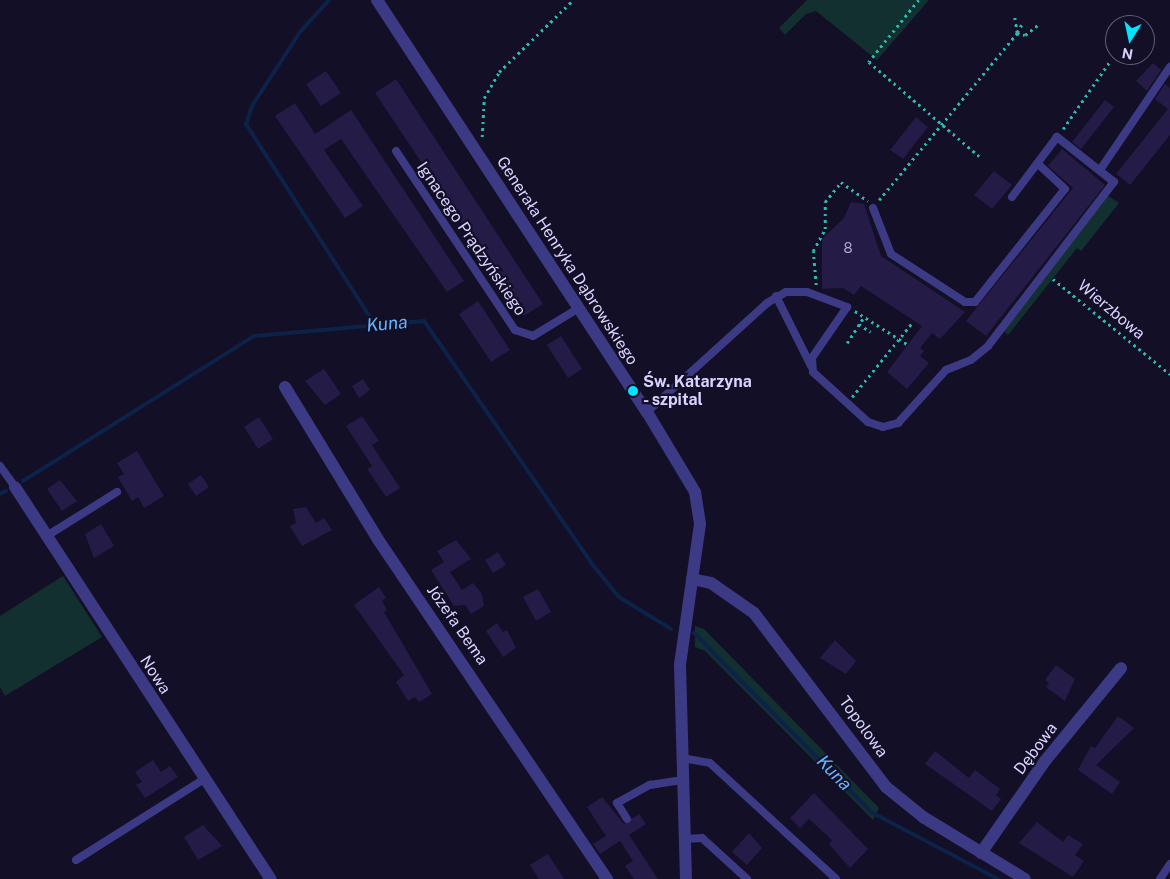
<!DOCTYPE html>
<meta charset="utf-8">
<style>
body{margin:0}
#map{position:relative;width:1170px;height:879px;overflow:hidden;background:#130f26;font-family:"Public Sans",sans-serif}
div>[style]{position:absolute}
.green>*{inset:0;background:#12302f}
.stream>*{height:4px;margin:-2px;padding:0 2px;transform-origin:2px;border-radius:2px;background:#0c2248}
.building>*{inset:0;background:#241b47}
.path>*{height:2.5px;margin-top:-1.25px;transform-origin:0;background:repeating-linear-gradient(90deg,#2fb8b0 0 2.5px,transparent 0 6.5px)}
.service>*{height:8px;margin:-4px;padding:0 4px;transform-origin:4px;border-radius:4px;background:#3d3a85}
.minor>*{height:12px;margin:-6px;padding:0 6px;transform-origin:6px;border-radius:6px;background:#3d3a85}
.tertiary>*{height:12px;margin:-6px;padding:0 6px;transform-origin:6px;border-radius:6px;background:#3d3a85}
.dots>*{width:14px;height:14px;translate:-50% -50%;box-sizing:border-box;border:2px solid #130f26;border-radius:50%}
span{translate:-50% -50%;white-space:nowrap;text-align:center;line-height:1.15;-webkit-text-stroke:4.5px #130f26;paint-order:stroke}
.number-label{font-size:14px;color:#aca6d1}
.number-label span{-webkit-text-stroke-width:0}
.street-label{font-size:16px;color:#d9d4ff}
.poi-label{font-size:16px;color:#d9d4ff;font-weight:700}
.left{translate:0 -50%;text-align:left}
.water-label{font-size:18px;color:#62b6ff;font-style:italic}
.north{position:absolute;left:1105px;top:15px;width:50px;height:50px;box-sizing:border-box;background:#130f26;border:1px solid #625e7d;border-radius:50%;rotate:190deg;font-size:14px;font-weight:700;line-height:20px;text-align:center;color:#d9d4ff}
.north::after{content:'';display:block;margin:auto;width:18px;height:22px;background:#00e5ff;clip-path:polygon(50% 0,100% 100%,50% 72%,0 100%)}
</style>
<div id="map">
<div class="green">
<i style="clip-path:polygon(807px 0,929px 0,877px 60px,816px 11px,806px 14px,785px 35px,779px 28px)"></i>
<i style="clip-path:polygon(1108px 196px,1119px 203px,1081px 251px,1077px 248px,1008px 335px,1003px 330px)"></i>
<i style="clip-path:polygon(63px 576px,102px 637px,5px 696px,0 687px,0 616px)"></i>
<i style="clip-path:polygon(695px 626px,704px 629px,879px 808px,873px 820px,705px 651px,695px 647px)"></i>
</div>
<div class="stream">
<i style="left:329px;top:0;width:43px;rotate:132.2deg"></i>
<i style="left:300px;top:32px;width:88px;rotate:123deg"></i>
<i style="left:252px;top:106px;width:19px;rotate:108deg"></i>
<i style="left:246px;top:124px;width:237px;rotate:57.3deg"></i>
<i style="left:23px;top:481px;width:273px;rotate:-32.1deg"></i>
<i style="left:254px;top:336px;width:171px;rotate:-5deg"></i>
<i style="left:424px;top:321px;width:295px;rotate:55.3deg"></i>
<i style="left:592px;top:564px;width:43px;rotate:50.7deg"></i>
<i style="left:619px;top:597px;width:61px;rotate:31.6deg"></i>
<i style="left:0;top:494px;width:7px;rotate:-27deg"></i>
<i style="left:694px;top:633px;width:252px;rotate:45.3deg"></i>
<i style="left:871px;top:812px;width:144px;rotate:27.8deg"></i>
</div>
<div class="building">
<i style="clip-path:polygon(1153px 63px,1161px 70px,1147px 91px,1136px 81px)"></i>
<i style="clip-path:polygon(326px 71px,341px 93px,321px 106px,306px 84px)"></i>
<i style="clip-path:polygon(396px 79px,543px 304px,524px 316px,375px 93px)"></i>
<i style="clip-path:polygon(1165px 84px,1170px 88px,1170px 135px,1130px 185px,1116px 174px,1168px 109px,1155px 99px)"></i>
<i style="clip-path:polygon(1105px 100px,1114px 107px,1081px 149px,1072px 142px)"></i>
<i style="clip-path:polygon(295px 103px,315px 134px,351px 110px,464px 281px,447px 292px,341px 139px,324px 150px,363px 206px,345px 218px,275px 116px)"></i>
<i style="clip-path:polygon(916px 117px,928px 127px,903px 159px,890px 150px)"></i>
<i style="clip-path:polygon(1062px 149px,1105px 185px,986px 336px,966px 321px,1073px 188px,1048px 166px)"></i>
<i style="clip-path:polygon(994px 171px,1012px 185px,992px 209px,974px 195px)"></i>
<i style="clip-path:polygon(851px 202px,864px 204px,881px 256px,965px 312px,940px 339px,932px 333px,920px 348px,924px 351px,920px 356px,929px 363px,907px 389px,887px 372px,922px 326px,861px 286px,854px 295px,843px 288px,822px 289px,822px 239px,844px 218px)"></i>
<i style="clip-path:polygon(478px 301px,510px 350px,491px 362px,459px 314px)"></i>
<i style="clip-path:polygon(561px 336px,582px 369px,568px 378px,547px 345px)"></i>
<i style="clip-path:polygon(324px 369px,341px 394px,325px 405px,305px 381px)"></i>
<i style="clip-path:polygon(363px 379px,370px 390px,359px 398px,352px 386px)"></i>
<i style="clip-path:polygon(362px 416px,379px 441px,372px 445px,400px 488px,386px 497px,367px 469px,372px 466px,346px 426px)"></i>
<i style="clip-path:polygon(259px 417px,273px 439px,258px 449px,244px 427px)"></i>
<i style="clip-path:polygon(137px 451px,164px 496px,144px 508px,138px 497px,132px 501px,118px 477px,124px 474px,117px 463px)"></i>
<i style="clip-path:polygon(201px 475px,209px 487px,196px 496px,188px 484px)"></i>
<i style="clip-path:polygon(60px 480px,77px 501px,62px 511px,47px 489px)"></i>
<i style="clip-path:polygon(306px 507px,316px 523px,324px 518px,332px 530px,302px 546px,290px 526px,296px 523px,293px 509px)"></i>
<i style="clip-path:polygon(101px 524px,114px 546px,94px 558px,85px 534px)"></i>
<i style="clip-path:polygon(456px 540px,471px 559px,450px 572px,462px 590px,473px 583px,482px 594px,484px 606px,471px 614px,465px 605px,454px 606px,431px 570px,444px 562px,437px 551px)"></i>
<i style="clip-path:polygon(498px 552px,506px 565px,493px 573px,485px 560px)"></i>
<i style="clip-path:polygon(379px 587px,386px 598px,382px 601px,387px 610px,384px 612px,432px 694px,419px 702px,415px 697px,408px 701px,396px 682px,404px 675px,354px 605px)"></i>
<i style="clip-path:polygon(538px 589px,551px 612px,536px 621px,523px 597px)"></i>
<i style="clip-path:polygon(497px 623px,503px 632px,507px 630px,516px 648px,503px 657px,486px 631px)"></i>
<i style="clip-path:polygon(835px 640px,856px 661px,846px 674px,820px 658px)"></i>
<i style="clip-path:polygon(1056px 665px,1075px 679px,1065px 701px,1046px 687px,1049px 683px,1045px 680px)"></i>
<i style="clip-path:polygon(1118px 716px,1134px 728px,1096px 765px,1120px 782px,1112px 794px,1078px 770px,1091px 746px,1095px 748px)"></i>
<i style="clip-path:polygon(935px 751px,969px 778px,975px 770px,1000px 789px,996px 795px,1001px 799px,992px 811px,925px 764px)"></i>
<i style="clip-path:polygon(153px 760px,161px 772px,170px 766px,178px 777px,145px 798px,136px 785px,142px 782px,135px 772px)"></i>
<i style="clip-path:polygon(814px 793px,868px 849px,850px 868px,829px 844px,832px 840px,809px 819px,800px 828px,790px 818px)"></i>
<i style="clip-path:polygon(602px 797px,624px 824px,639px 814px,646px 824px,629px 835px,658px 879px,634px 879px,625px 866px,633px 861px,620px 841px,600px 854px,593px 844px,606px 836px,587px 807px)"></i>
<i style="clip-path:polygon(1037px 822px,1063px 842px,1068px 835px,1083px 844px,1075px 855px,1084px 861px,1073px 877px,1019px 843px)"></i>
<i style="clip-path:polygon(203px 825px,222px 846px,198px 860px,184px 837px)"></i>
<i style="clip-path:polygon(749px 833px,762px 848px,747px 865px,732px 852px)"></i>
<i style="clip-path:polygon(548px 854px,555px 865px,564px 879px,539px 879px,530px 865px)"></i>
</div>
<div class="path">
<i style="left:919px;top:0;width:80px;rotate:128.9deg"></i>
<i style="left:869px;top:62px;width:145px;rotate:40.5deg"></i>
<i style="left:1022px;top:25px;width:9px;rotate:122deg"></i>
<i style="left:1017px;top:33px;width:8px;rotate:14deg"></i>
<i style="left:1025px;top:35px;width:18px;rotate:-38deg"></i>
<i style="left:1063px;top:129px;width:83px;rotate:-55.3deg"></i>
<i style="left:482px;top:137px;width:39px;rotate:-87deg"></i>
<i style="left:484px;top:98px;width:30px;rotate:-60deg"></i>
<i style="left:499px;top:72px;width:103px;rotate:-44.2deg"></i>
<i style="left:879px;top:200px;width:217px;rotate:-50.4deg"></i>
<i style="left:1017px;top:33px;width:19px;rotate:-99deg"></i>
<i style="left:1053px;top:279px;width:151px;rotate:39.1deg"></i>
<i style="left:816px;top:285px;width:34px;rotate:-95deg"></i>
<i style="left:813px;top:251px;width:25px;rotate:-61deg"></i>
<i style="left:825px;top:229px;width:27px;rotate:-90deg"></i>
<i style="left:825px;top:202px;width:26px;rotate:-51deg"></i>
<i style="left:841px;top:182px;width:33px;rotate:35deg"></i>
<i style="left:855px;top:311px;width:62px;rotate:32.4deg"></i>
<i style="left:859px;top:324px;width:14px;rotate:34deg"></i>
<i style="left:847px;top:343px;width:31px;rotate:-57deg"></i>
<i style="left:852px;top:397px;width:95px;rotate:-51deg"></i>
</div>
<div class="service">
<i style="left:396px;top:151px;width:215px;rotate:56.4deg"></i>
<i style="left:515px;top:330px;width:19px;rotate:18deg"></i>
<i style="left:533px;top:336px;width:54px;rotate:-31.3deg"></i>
<i style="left:1100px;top:170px;width:125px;rotate:-55.8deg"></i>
<i style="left:873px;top:208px;width:49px;rotate:68.6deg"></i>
<i style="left:891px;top:254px;width:88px;rotate:33deg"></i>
<i style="left:965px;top:302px;width:10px"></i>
<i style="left:975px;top:302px;width:144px;rotate:-51.5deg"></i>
<i style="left:1065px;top:189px;width:38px;rotate:-137deg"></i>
<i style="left:776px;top:296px;width:78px;rotate:63.4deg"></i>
<i style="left:647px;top:412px;width:162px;rotate:-42.2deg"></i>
<i style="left:767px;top:303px;width:22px;rotate:-30deg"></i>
<i style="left:786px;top:292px;width:21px"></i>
<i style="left:807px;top:292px;width:43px;rotate:20.6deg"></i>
<i style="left:847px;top:307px;width:62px;rotate:124.5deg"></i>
<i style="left:812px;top:358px;width:14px;rotate:86deg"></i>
<i style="left:813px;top:372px;width:74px;rotate:42.3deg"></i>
<i style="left:868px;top:422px;width:16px;rotate:18deg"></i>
<i style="left:883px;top:427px;width:16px;rotate:-15deg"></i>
<i style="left:898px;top:423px;width:72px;rotate:-47.8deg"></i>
<i style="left:946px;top:370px;width:27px;rotate:-22deg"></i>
<i style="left:971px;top:360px;width:22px;rotate:-39deg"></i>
<i style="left:988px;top:346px;width:207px;rotate:-52.5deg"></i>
<i style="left:1114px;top:182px;width:73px;rotate:-141.7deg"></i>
<i style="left:1057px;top:137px;width:75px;rotate:126.9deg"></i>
<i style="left:0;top:466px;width:26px;rotate:54deg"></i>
<i style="left:45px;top:537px;width:85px;rotate:-32deg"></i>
<i style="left:682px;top:758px;width:28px;rotate:10deg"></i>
<i style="left:710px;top:763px;width:171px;rotate:42.6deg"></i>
<i style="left:627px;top:819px;width:19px;rotate:-122deg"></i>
<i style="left:617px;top:803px;width:38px;rotate:-29deg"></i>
<i style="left:650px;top:785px;width:33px;rotate:-9deg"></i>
<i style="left:684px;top:839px;width:18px;rotate:-3deg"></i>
<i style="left:702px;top:838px;width:61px;rotate:42.3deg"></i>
<i style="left:76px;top:860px;width:151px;rotate:-32.3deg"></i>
<i style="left:1160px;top:879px;width:18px;rotate:-56deg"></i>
</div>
<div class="minor">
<i style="left:285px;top:387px;width:180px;rotate:58.6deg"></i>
<i style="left:379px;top:541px;width:408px;rotate:56deg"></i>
<i style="left:15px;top:487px;width:468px;rotate:56.9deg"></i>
<i style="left:692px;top:579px;width:19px;rotate:12deg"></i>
<i style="left:711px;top:583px;width:52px;rotate:34.9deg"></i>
<i style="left:754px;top:613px;width:218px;rotate:52.8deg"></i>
<i style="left:886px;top:787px;width:48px;rotate:39deg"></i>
<i style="left:923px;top:817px;width:119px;rotate:31.3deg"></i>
<i style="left:981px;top:853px;width:112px;rotate:-55.2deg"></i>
<i style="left:1045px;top:761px;width:120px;rotate:-50.7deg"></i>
</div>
<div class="tertiary">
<i style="left:377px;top:0;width:493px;rotate:56.8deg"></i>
<i style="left:647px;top:412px;width:93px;rotate:59deg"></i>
<i style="left:695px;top:492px;width:32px;rotate:81deg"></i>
<i style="left:700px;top:524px;width:142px;rotate:98.1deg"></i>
<i style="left:680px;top:665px;width:214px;rotate:88.4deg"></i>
</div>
<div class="dots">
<i style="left:633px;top:391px;background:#00e5ff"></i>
</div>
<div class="number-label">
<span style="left:848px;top:248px">8</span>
</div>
<div class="street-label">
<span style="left:471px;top:239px;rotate:56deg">Ignacego Prądzyńskiego</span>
<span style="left:567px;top:261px;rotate:57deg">Generała Henryka Dąbrowskiego</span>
<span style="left:1111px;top:310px;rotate:40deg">Wierzbowa</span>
<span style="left:457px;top:625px;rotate:55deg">Józefa Bema</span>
<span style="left:155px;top:675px;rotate:57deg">Nowa</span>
<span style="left:863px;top:727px;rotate:54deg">Topolowa</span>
<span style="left:1036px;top:749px;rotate:-53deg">Dębowa</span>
</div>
<div class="poi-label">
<span class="left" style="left:643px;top:391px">Św. Katarzyna<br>- szpital</span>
</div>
<div class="water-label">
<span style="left:387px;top:324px;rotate:-5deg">Kuna</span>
<span style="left:834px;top:773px;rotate:46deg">Kuna</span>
</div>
<div class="north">N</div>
</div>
